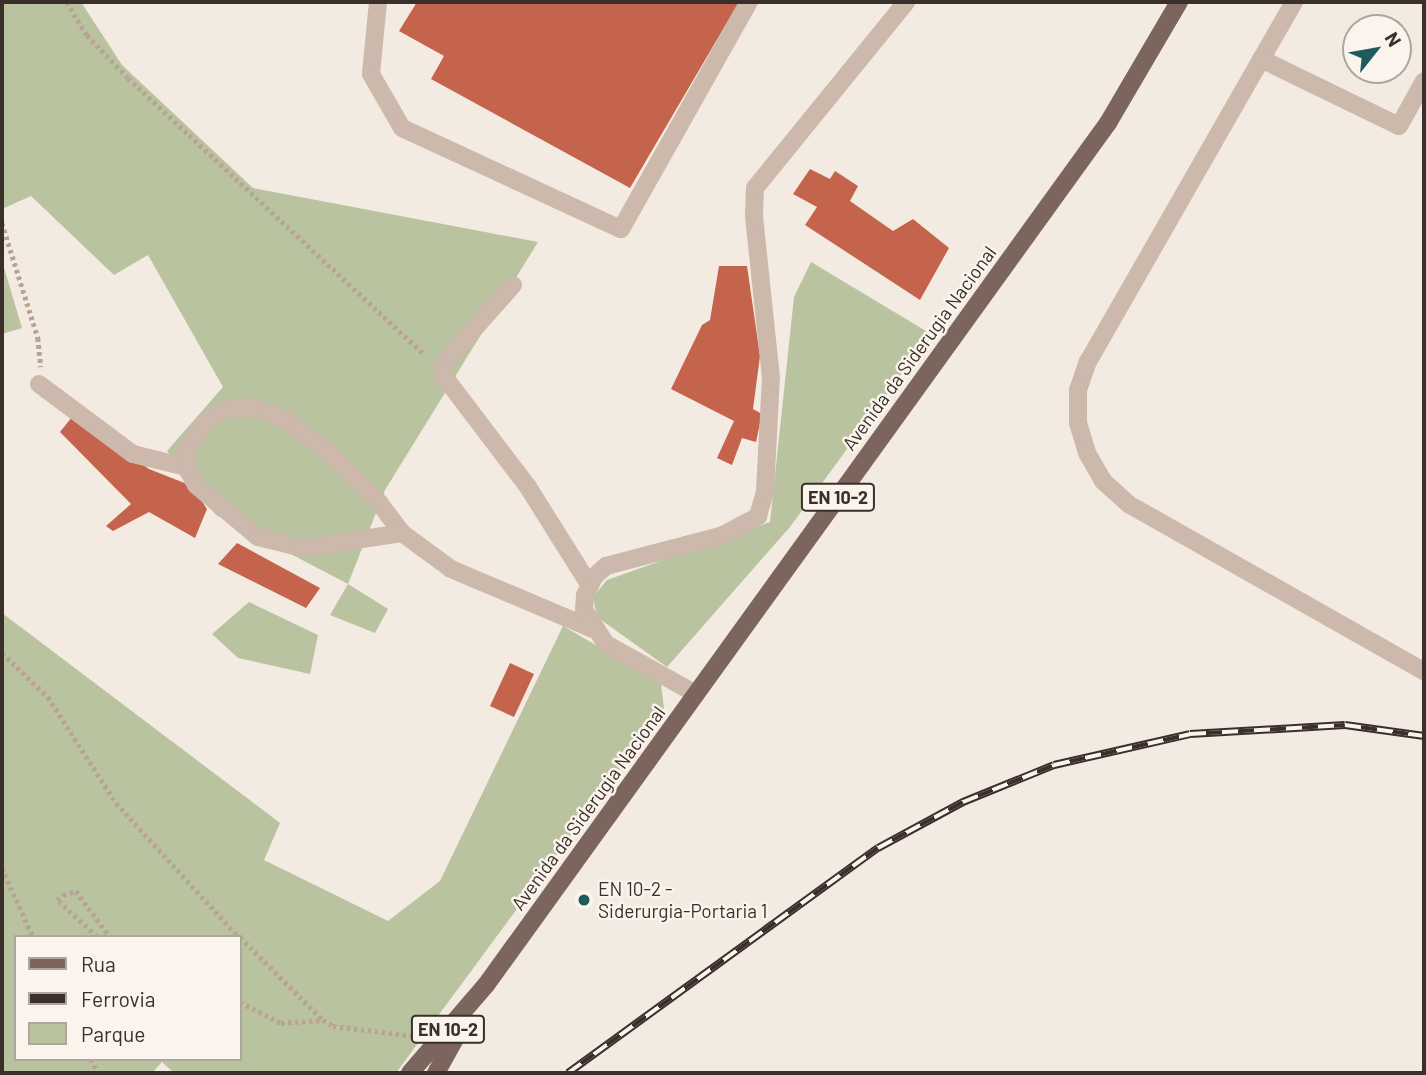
<!DOCTYPE html>
<style>
body{margin:0}
#map{position:relative;width:1426px;height:1075px;overflow:hidden;background:#f3eae1;font-family:Barlow,sans-serif}
div>[style]{position:absolute}
.green>*{inset:0;background:#b9c3a0}
.building>*{inset:0;background:#c5644d}
.path>*{height:4.5px;margin-top:-2.25px;transform-origin:0;background:repeating-linear-gradient(90deg,#b8a396 0 3.5px,transparent 0 7px)}
.minor>*{height:18px;margin:-9px;padding:0 9px;transform-origin:9px;border-radius:9px;background:#ccb9ac}
.major>*{height:18px;margin:-9px;padding:0 9px;transform-origin:9px;border-radius:9px;background:#7c655c}
.rail>*{height:8px;margin-top:-4px;transform-origin:0;background:repeating-linear-gradient(90deg,#fbf4ed 0 16px,#3a2f2b 0 32px);box-sizing:border-box;border-block:2px solid #3a2f2b}
.dots>*{width:19px;height:19px;translate:-50% -50%;box-sizing:border-box;border:4px solid #fbf4ed;border-radius:50%}
span{translate:-50% -50%;white-space:nowrap;text-align:center;line-height:1.15;-webkit-text-stroke:5px #fbf4ed;paint-order:stroke}
.shield-label span{padding:2px 5px;background:#fbf4ed;border:2px solid;border-radius:5px;-webkit-text-stroke-width:0}
.shield-label{font-size:18px;color:#3a2f2b;font-weight:700}
.street-label{font-size:19px;color:#3a2f2b}
.poi-label{font-size:19px;color:#3a2f2b}
.left{translate:0 -50%;text-align:left}
.frame{position:absolute;inset:0;border:4px solid #3a2f2b;pointer-events:none}
.legend{position:absolute;left:14px;top:935px;width:228px;height:126px;box-sizing:border-box;background:#fbf4ed;border:2px solid #aea59f;margin:0;padding:9px 12px;list-style:none;font-size:21px;color:#3a2f2b}
.legend li{display:flex;align-items:center;gap:14px;height:35px}
.legend b{width:35px;border:2px solid #aea59f}
.north{position:absolute;left:1342px;top:14px;width:70px;height:70px;box-sizing:border-box;background:#fbf4ed;border:2px solid #aea59f;border-radius:50%;rotate:59deg;font-size:19px;font-weight:700;line-height:28px;text-align:center;color:#3a2f2b}
.north::after{content:'';display:block;margin:auto;width:24px;height:32px;background:#205b5c;clip-path:polygon(50% 0,100% 100%,50% 72%,0 100%)}
</style>
<div id="map">
<div class="green">
<i style="clip-path:polygon(2px 2px,81px 2px,122px 65px,253px 188px,538px 242px,385px 490px,348px 584px,388px 609px,375px 633px,330px 615px,348px 584px,216px 515px,167px 451px,223px 387px,148px 255px,114px 275px,31px 196px,2px 209px)"></i>
<i style="clip-path:polygon(2px 261px,22px 328px,2px 334px)"></i>
<i style="clip-path:polygon(811px 262px,931px 334px,790px 527px,667px 667px,597px 617px,593px 597px,607px 580px,770px 522px,794px 297px)"></i>
<i style="clip-path:polygon(249px 602px,318px 635px,310px 674px,238px 658px,212px 634px)"></i>
<i style="clip-path:polygon(evenodd,2px 613px,280px 823px,264px 860px,388px 921px,440px 881px,563px 626px,661px 683px,664px 709px,396px 1073px,174px 1073px,162px 1062px,152px 1073px,2px 1073px,2px 613px,16px 937px,240px 937px,240px 1059px,16px 1059px,16px 937px)"></i>
</div>
<div class="building">
<i style="clip-path:polygon(417px 2px,739px 2px,630px 188px,431px 79px,444px 56px,399px 31px)"></i>
<i style="clip-path:polygon(810px 169px,830px 179px,835px 171px,858px 186px,850px 201px,893px 231px,913px 219px,949px 248px,920px 300px,805px 225px,817px 207px,793px 194px)"></i>
<i style="clip-path:polygon(719px 266px,747px 266px,760px 356px,753px 409px,762px 414px,756px 442px,742px 438px,732px 465px,717px 458px,734px 421px,671px 389px,702px 325px,710px 320px)"></i>
<i style="clip-path:polygon(72px 417px,149px 469px,192px 486px,207px 509px,195px 538px,149px 512px,113px 531px,106px 526px,131px 504px,60px 432px)"></i>
<i style="clip-path:polygon(237px 543px,320px 588px,306px 608px,218px 564px)"></i>
<i style="clip-path:polygon(510px 663px,534px 674px,514px 717px,490px 706px)"></i>
</div>
<div class="path">
<i style="left:67px;top:2px;width:39px;rotate:59deg"></i>
<i style="left:87px;top:35px;width:59px;rotate:46.4deg"></i>
<i style="left:128px;top:78px;width:406px;rotate:43deg"></i>
<i style="left:129px;top:2px;width:27px"></i>
<i style="left:2px;top:223px;width:121px;rotate:72.6deg"></i>
<i style="left:38px;top:338px;width:29px;rotate:84deg"></i>
<i style="left:2px;top:653px;width:64px;rotate:43.7deg"></i>
<i style="left:48px;top:697px;width:126px;rotate:57.3deg"></i>
<i style="left:116px;top:803px;width:182px;rotate:47.5deg"></i>
<i style="left:2px;top:868px;width:76px;rotate:65.8deg"></i>
<i style="left:97px;top:937px;width:54px;rotate:-137.2deg"></i>
<i style="left:57px;top:900px;width:8px;rotate:-40deg"></i>
<i style="left:63px;top:895px;width:14px;rotate:-17deg"></i>
<i style="left:76px;top:891px;width:57px;rotate:53.5deg"></i>
<i style="left:240px;top:937px;width:117px;rotate:45deg"></i>
<i style="left:323px;top:1020px;width:12px;rotate:31deg"></i>
<i style="left:333px;top:1026px;width:82px;rotate:7deg"></i>
<i style="left:240px;top:1002px;width:46px;rotate:27.1deg"></i>
<i style="left:281px;top:1023px;width:41px;rotate:-4.2deg"></i>
<i style="left:91px;top:1059px;width:16px;rotate:63deg"></i>
</div>
<div class="minor">
<i style="left:378px;top:2px;width:72px;rotate:95.6deg"></i>
<i style="left:371px;top:74px;width:62px;rotate:60.1deg"></i>
<i style="left:402px;top:128px;width:241px;rotate:24.8deg"></i>
<i style="left:621px;top:229px;width:261px;rotate:-60.6deg"></i>
<i style="left:1294px;top:2px;width:414px;rotate:119.8deg"></i>
<i style="left:1088px;top:361px;width:31px;rotate:109deg"></i>
<i style="left:1078px;top:390px;width:33px;rotate:90deg"></i>
<i style="left:1078px;top:423px;width:31px;rotate:73deg"></i>
<i style="left:1087px;top:453px;width:32px;rotate:60deg"></i>
<i style="left:1103px;top:481px;width:36px;rotate:42deg"></i>
<i style="left:1130px;top:505px;width:338px;rotate:29.5deg"></i>
<i style="left:1261px;top:59px;width:153px;rotate:25.9deg"></i>
<i style="left:1399px;top:126px;width:51px;rotate:-60.9deg"></i>
<i style="left:513px;top:285px;width:107px;rotate:131.6deg"></i>
<i style="left:442px;top:365px;width:10px;rotate:84deg"></i>
<i style="left:443px;top:375px;width:141px;rotate:52.8deg"></i>
<i style="left:528px;top:487px;width:117px;rotate:57.9deg"></i>
<i style="left:39px;top:384px;width:117px;rotate:36.7deg"></i>
<i style="left:133px;top:454px;width:55px;rotate:13.8deg"></i>
<i style="left:402px;top:533px;width:39px;rotate:-127deg"></i>
<i style="left:379px;top:502px;width:65px;rotate:-135deg"></i>
<i style="left:333px;top:456px;width:61px;rotate:-142.4deg"></i>
<i style="left:285px;top:419px;width:35px;rotate:-160deg"></i>
<i style="left:252px;top:407px;width:31px;rotate:173deg"></i>
<i style="left:221px;top:411px;width:21px;rotate:145deg"></i>
<i style="left:204px;top:423px;width:36px;rotate:122deg"></i>
<i style="left:185px;top:453px;width:14px;rotate:86deg"></i>
<i style="left:186px;top:467px;width:21px;rotate:61deg"></i>
<i style="left:196px;top:485px;width:81px;rotate:40deg"></i>
<i style="left:258px;top:537px;width:45px;rotate:14deg"></i>
<i style="left:302px;top:548px;width:101px;rotate:-8.5deg"></i>
<i style="left:402px;top:533px;width:61px;rotate:36.3deg"></i>
<i style="left:451px;top:569px;width:154px;rotate:22.9deg"></i>
<i style="left:696px;top:694px;width:103px;rotate:-150.9deg"></i>
<i style="left:606px;top:644px;width:40px;rotate:-122.9deg"></i>
<i style="left:584px;top:610px;width:15px;rotate:-86deg"></i>
<i style="left:585px;top:595px;width:20px;rotate:-63deg"></i>
<i style="left:594px;top:577px;width:16px;rotate:-43deg"></i>
<i style="left:606px;top:566px;width:121px;rotate:-14.8deg"></i>
<i style="left:723px;top:535px;width:40px;rotate:-28deg"></i>
<i style="left:758px;top:516px;width:26px;rotate:-74deg"></i>
<i style="left:765px;top:491px;width:113px;rotate:-87deg"></i>
<i style="left:771px;top:378px;width:163px;rotate:-96deg"></i>
<i style="left:754px;top:216px;width:28px;rotate:-88deg"></i>
<i style="left:755px;top:188px;width:240px;rotate:-50.9deg"></i>
</div>
<div class="major">
<i style="left:410px;top:1073px;width:116px;rotate:-49.2deg"></i>
<i style="left:486px;top:985px;width:1063px;rotate:-54.19deg"></i>
<i style="left:1108px;top:123px;width:140px;rotate:-59.6deg"></i>
<i style="left:436px;top:1073px;width:60px;rotate:-60.9deg"></i>
</div>
<div class="rail">
<i style="left:568px;top:1073px;width:383px;rotate:-36deg"></i>
<i style="left:878px;top:848px;width:97px;rotate:-28.4deg"></i>
<i style="left:963px;top:802px;width:98px;rotate:-22.1deg"></i>
<i style="left:1054px;top:765px;width:139px;rotate:-12.8deg"></i>
<i style="left:1190px;top:734px;width:155px;rotate:-3.3deg"></i>
<i style="left:1345px;top:725px;width:80px;rotate:7.9deg"></i>
</div>
<div class="dots">
<i style="left:584px;top:900px;background:#205b5c"></i>
</div>
<div class="shield-label">
<span style="left:838px;top:497px">EN 10-2</span>
<span style="left:448px;top:1029px">EN 10-2</span>
</div>
<div class="street-label">
<span style="left:919px;top:348px;rotate:-54deg">Avenida da Siderugia Nacional</span>
<span style="left:588px;top:808px;rotate:-54deg">Avenida da Siderugia Nacional</span>
</div>
<div class="poi-label">
<span class="left" style="left:598px;top:900px">EN 10-2 -<br>Siderurgia-Portaria 1</span>
</div>
<div class="frame"></div>
<ul class="legend">
<li><b style="height:9px;background:#7c655c"></b>Rua</li>
<li><b style="height:9px;background:#3a2f2b"></b>Ferrovia</li>
<li><b style="height:19px;background:#b9c3a0"></b>Parque</li>
</ul>
<div class="north">N</div>
</div>
